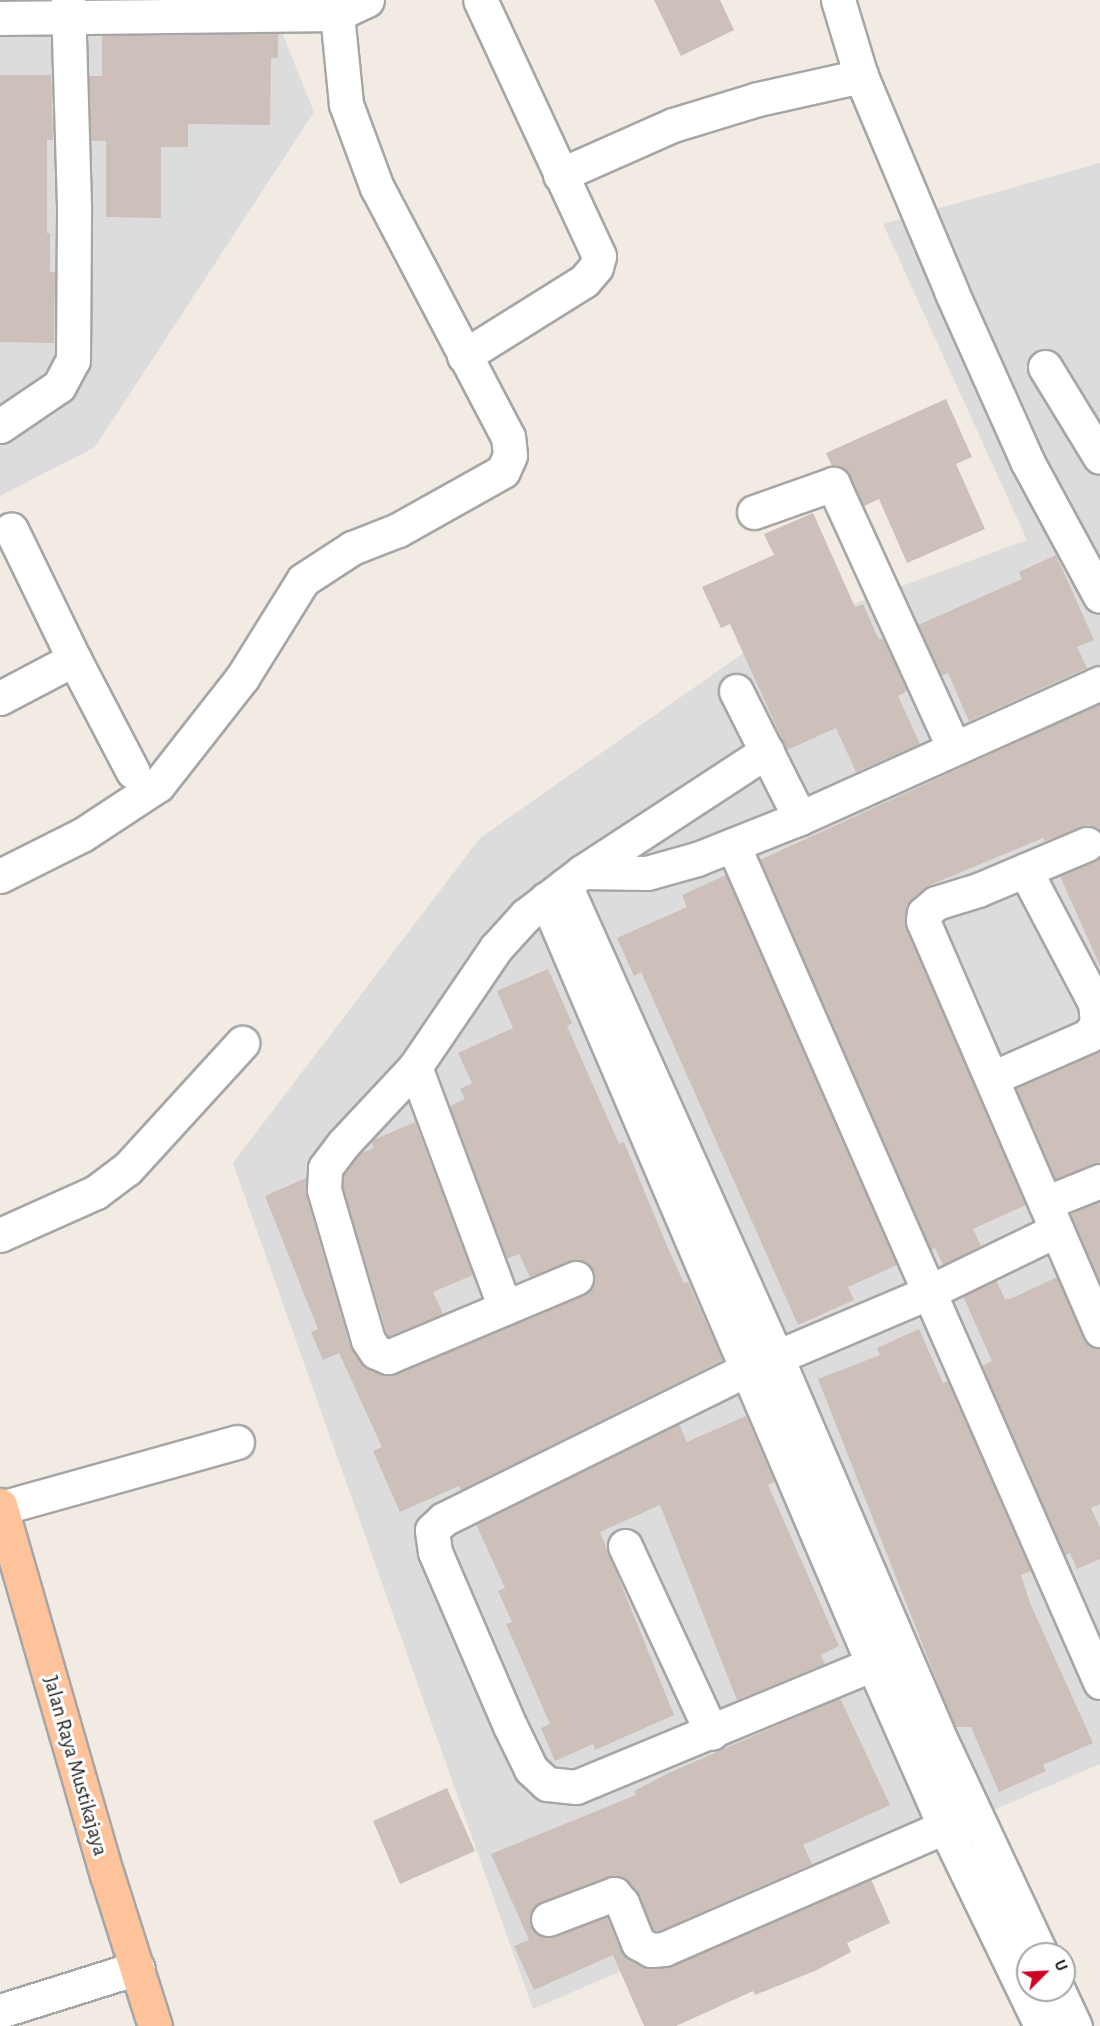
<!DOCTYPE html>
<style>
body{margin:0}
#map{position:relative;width:1100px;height:2026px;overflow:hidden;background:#f1ebe4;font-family:"Alegreya Sans",sans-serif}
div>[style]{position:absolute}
.residential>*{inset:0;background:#dddcdc}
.building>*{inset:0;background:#cdbfba}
.roads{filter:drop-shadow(2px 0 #a6a6a6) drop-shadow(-2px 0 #a6a6a6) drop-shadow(0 2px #a6a6a6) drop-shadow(0 -2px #a6a6a6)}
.minor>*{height:33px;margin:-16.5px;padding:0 16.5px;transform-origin:16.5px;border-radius:16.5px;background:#fff}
.major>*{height:33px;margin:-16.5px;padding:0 16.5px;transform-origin:16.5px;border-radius:16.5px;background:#ffc39b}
span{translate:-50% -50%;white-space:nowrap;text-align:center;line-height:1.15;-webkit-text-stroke:6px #fff;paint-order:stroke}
.street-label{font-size:21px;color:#1f1f1f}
.north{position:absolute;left:1016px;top:1942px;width:60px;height:60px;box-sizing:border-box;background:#fff;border:2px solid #a5a5a5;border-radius:50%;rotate:66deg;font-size:16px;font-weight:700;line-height:24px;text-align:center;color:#1f1f1f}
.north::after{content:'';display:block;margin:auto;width:21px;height:27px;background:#ce0023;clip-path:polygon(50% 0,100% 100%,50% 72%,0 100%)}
</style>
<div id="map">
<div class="residential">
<i style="clip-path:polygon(0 0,269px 0,314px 112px,95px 447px,0 496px)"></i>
<i style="clip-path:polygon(1100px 163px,1100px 1764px,533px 2009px,233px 1163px,480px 838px,769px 635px,1027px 540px,883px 224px)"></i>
</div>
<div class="building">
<i style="clip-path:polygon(654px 0,720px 0,734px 30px,681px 56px)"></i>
<i style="clip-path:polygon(278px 33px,278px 58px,271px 58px,270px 125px,188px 124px,188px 147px,161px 147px,161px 218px,106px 217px,106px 141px,91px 141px,89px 76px,102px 76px,102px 36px)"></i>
<i style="clip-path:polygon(0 75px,51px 75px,53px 140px,47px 140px,47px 233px,50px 233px,50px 272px,55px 272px,54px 343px,0 342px)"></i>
<i style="clip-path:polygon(946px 399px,972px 457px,956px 464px,985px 529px,907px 563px,879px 499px,864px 506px,850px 476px,844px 469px,832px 466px,826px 453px)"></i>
<i style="clip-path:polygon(813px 513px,855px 607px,863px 604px,878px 638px,884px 640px,907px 691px,898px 696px,920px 744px,856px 772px,836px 728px,787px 750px,730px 624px,721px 628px,702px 587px,774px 555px,764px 534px)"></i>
<i style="clip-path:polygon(1056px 555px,1094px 640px,1077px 647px,1087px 668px,969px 721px,948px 673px,942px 676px,918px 625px,1022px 579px,1019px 572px)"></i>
<i style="clip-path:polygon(1100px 704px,1100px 831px,1089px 825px,1045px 841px,1043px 838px,930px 885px,906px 905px,906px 928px,1026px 1205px,973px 1229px,981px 1246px,943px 1265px,935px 1248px,931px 1250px,760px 860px)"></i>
<i style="clip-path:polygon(1100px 857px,1100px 966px,1060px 876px)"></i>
<i style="clip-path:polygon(726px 875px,897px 1265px,848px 1287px,854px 1300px,798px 1325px,641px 972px,634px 976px,617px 938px,687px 907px,682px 895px)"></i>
<i style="clip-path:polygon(548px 969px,572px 1023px,567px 1026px,619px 1144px,624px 1142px,667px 1246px,684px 1283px,688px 1282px,723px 1360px,461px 1490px,459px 1486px,400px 1512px,373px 1451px,382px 1447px,339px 1353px,323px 1360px,311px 1332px,318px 1329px,265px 1196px,306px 1178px,306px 1195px,350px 1346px,361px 1363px,381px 1374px,395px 1374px,591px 1290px,593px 1271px,579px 1260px,530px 1277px,519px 1254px,507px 1259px,450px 1106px,465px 1099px,460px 1089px,472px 1083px,458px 1053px,513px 1028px,497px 991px)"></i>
<i style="clip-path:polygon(1100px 1051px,1100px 1163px,1055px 1179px,1016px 1088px)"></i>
<i style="clip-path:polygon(415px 1122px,473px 1275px,433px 1292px,443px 1314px,388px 1337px,343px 1188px,343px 1175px,359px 1154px,374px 1148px,371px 1141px)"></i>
<i style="clip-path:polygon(1100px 1201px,1100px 1283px,1070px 1213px)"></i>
<i style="clip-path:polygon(1057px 1277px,1083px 1338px,1089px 1345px,1100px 1348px,1100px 1504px,1091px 1508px,1100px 1528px,1100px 1559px,1077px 1569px,1070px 1553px,1065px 1555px,982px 1366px,992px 1361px,963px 1296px,996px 1280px,1005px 1299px,1010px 1299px)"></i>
<i style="clip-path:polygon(919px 1329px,943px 1383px,948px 1381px,1031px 1571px,1021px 1575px,1030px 1603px,1093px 1743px,1043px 1765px,1046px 1771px,999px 1792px,971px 1727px,955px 1727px,818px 1379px,880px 1355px,877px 1348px)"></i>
<i style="clip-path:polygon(746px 1416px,775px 1482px,768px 1485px,839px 1646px,821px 1655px,825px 1664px,737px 1700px,660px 1505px,600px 1532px,674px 1715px,595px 1750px,593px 1744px,555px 1761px,541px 1728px,550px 1724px,506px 1624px,512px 1622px,498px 1591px,505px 1588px,476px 1524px,679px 1424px,687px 1442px)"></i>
<i style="clip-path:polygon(840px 1698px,890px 1805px,803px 1845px,812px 1864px,659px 1931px,653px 1930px,636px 1891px,618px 1876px,541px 1902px,530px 1915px,530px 1925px,537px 1934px,554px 1937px,607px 1917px,621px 1951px,629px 1960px,652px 1969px,671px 1966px,871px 1879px,890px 1923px,847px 1943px,851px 1952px,817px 1970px,755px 1995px,753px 1991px,676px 2026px,644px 2026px,613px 1955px,534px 1990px,514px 1946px,529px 1940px,491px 1854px,636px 1795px,634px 1791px,671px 1772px)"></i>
<i style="clip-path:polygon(447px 1788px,475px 1851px,400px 1884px,373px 1821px)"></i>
</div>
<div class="roads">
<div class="minor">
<i style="left:838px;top:0;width:79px;rotate:73.2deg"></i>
<i style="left:861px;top:76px;width:235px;rotate:67.2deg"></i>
<i style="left:952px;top:293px;width:184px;rotate:65.9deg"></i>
<i style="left:1027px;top:461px;width:153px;rotate:61.6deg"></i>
<i style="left:0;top:18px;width:337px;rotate:-0.7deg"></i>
<i style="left:337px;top:14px;width:33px;rotate:-25deg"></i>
<i style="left:560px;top:175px;width:124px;rotate:-23.9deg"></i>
<i style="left:673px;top:125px;width:89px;rotate:-17deg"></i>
<i style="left:758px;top:99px;width:106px;rotate:-12.6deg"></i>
<i style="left:464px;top:356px;width:142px;rotate:-32deg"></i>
<i style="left:584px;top:281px;width:18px;rotate:-49deg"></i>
<i style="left:596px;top:267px;width:11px;rotate:-75deg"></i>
<i style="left:599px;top:256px;width:282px;rotate:-114.9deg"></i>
<i style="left:1045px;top:367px;width:105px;rotate:58.6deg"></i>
<i style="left:0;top:426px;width:71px;rotate:-34.1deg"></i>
<i style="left:59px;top:386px;width:30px;rotate:-62deg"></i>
<i style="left:73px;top:360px;width:155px;rotate:-89.6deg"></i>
<i style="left:74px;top:205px;width:205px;rotate:-91.7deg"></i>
<i style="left:754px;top:512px;width:84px;rotate:-19.5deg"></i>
<i style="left:833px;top:484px;width:288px;rotate:65.4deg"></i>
<i style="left:74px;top:659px;width:127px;rotate:62.4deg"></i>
<i style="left:736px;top:691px;width:142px;rotate:63.3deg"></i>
<i style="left:0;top:698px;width:84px;rotate:-27.8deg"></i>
<i style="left:74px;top:659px;width:144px;rotate:-115.9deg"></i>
<i style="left:1087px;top:844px;width:118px;rotate:157.1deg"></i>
<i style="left:978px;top:890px;width:44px;rotate:162.8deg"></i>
<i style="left:936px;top:903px;width:16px;rotate:140deg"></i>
<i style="left:924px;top:913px;width:8px;rotate:97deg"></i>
<i style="left:923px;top:921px;width:446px;rotate:66.6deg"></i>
<i style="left:733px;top:845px;width:914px;rotate:66.32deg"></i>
<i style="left:582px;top:872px;width:65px;rotate:0.9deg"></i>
<i style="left:647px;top:873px;width:52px;rotate:-15.6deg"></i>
<i style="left:697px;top:859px;width:111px;rotate:-21.7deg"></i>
<i style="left:800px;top:818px;width:329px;rotate:-24.2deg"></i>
<i style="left:0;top:876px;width:92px;rotate:-26.6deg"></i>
<i style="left:82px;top:835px;width:91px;rotate:-33.3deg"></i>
<i style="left:158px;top:785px;width:136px;rotate:-51.9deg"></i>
<i style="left:242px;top:678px;width:115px;rotate:-58.1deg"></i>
<i style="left:303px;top:580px;width:59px;rotate:-33.1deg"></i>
<i style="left:352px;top:548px;width:49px;rotate:-21.4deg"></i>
<i style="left:398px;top:530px;width:120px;rotate:-29.3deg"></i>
<i style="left:503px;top:471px;width:17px;rotate:-66deg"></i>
<i style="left:510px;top:455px;width:18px;rotate:-96deg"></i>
<i style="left:508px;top:437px;width:281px;rotate:-117.7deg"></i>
<i style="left:377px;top:188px;width:90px;rotate:-110.3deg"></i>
<i style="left:346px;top:104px;width:90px;rotate:-95.7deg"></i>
<i style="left:565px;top:885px;width:518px;rotate:65.86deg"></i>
<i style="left:777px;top:1358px;width:407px;rotate:66.8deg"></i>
<i style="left:937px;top:1732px;width:245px;rotate:64.9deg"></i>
<i style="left:546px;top:899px;width:832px;rotate:66.86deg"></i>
<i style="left:873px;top:1664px;width:178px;rotate:66.2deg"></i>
<i style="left:945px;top:1827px;width:221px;rotate:64.2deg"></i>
<i style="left:415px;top:1067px;width:257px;rotate:69.5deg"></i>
<i style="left:992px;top:1078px;width:105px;rotate:-23.6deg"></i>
<i style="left:1088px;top:1036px;width:15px;rotate:-53deg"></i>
<i style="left:1097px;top:1024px;width:21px;rotate:-95deg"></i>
<i style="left:1095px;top:1003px;width:150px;rotate:-117.8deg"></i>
<i style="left:1045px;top:1203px;width:59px;rotate:-21.8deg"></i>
<i style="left:0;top:1235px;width:105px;rotate:-24.1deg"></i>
<i style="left:96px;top:1192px;width:39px;rotate:-37deg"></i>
<i style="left:127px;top:1169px;width:171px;rotate:-47.6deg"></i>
<i style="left:576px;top:1278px;width:204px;rotate:157.2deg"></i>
<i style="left:388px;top:1357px;width:13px;rotate:-157deg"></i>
<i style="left:376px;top:1352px;width:14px;rotate:-124deg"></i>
<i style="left:368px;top:1340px;width:156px;rotate:-106.3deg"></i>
<i style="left:324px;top:1190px;width:22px;rotate:-87deg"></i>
<i style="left:325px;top:1168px;width:31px;rotate:-53deg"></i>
<i style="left:344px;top:1143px;width:104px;rotate:-46.9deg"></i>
<i style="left:415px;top:1067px;width:144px;rotate:-55.8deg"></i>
<i style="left:496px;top:948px;width:45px;rotate:-47.7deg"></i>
<i style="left:526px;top:915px;width:71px;rotate:-37.5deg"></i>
<i style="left:582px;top:872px;width:221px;rotate:-33.2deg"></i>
<i style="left:1px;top:1508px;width:245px;rotate:-15.6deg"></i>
<i style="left:625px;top:1546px;width:206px;rotate:65.1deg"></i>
<i style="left:902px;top:1652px;width:353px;rotate:157.5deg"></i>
<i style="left:576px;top:1787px;width:29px;rotate:-174deg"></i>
<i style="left:547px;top:1784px;width:22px;rotate:-137deg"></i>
<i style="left:531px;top:1769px;width:48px;rotate:-116deg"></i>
<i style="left:510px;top:1726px;width:189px;rotate:-113.3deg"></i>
<i style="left:435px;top:1552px;width:22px;rotate:-98deg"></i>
<i style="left:432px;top:1530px;width:16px;rotate:-43deg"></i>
<i style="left:444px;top:1519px;width:337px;rotate:-26.3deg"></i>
<i style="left:746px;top:1370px;width:197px;rotate:-23deg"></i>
<i style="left:927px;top:1293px;width:144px;rotate:-25.9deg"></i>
<i style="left:548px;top:1919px;width:71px;rotate:-20.7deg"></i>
<i style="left:614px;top:1894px;width:12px;rotate:48deg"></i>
<i style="left:622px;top:1903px;width:43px;rotate:68.2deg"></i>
<i style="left:638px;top:1943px;width:15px;rotate:28deg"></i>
<i style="left:651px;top:1950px;width:13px;rotate:-4deg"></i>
<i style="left:664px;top:1949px;width:328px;rotate:-23.5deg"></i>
<i style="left:1058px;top:1990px;width:40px;rotate:65deg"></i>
<i style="left:0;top:2011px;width:144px;rotate:-17.4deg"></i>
</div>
<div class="major">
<i style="left:0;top:1505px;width:385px;rotate:73.9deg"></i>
<i style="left:107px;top:1875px;width:158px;rotate:72.4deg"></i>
</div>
</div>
<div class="street-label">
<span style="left:75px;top:1766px;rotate:74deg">Jalan Raya Mustikajaya</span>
</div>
<div class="north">U</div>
</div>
